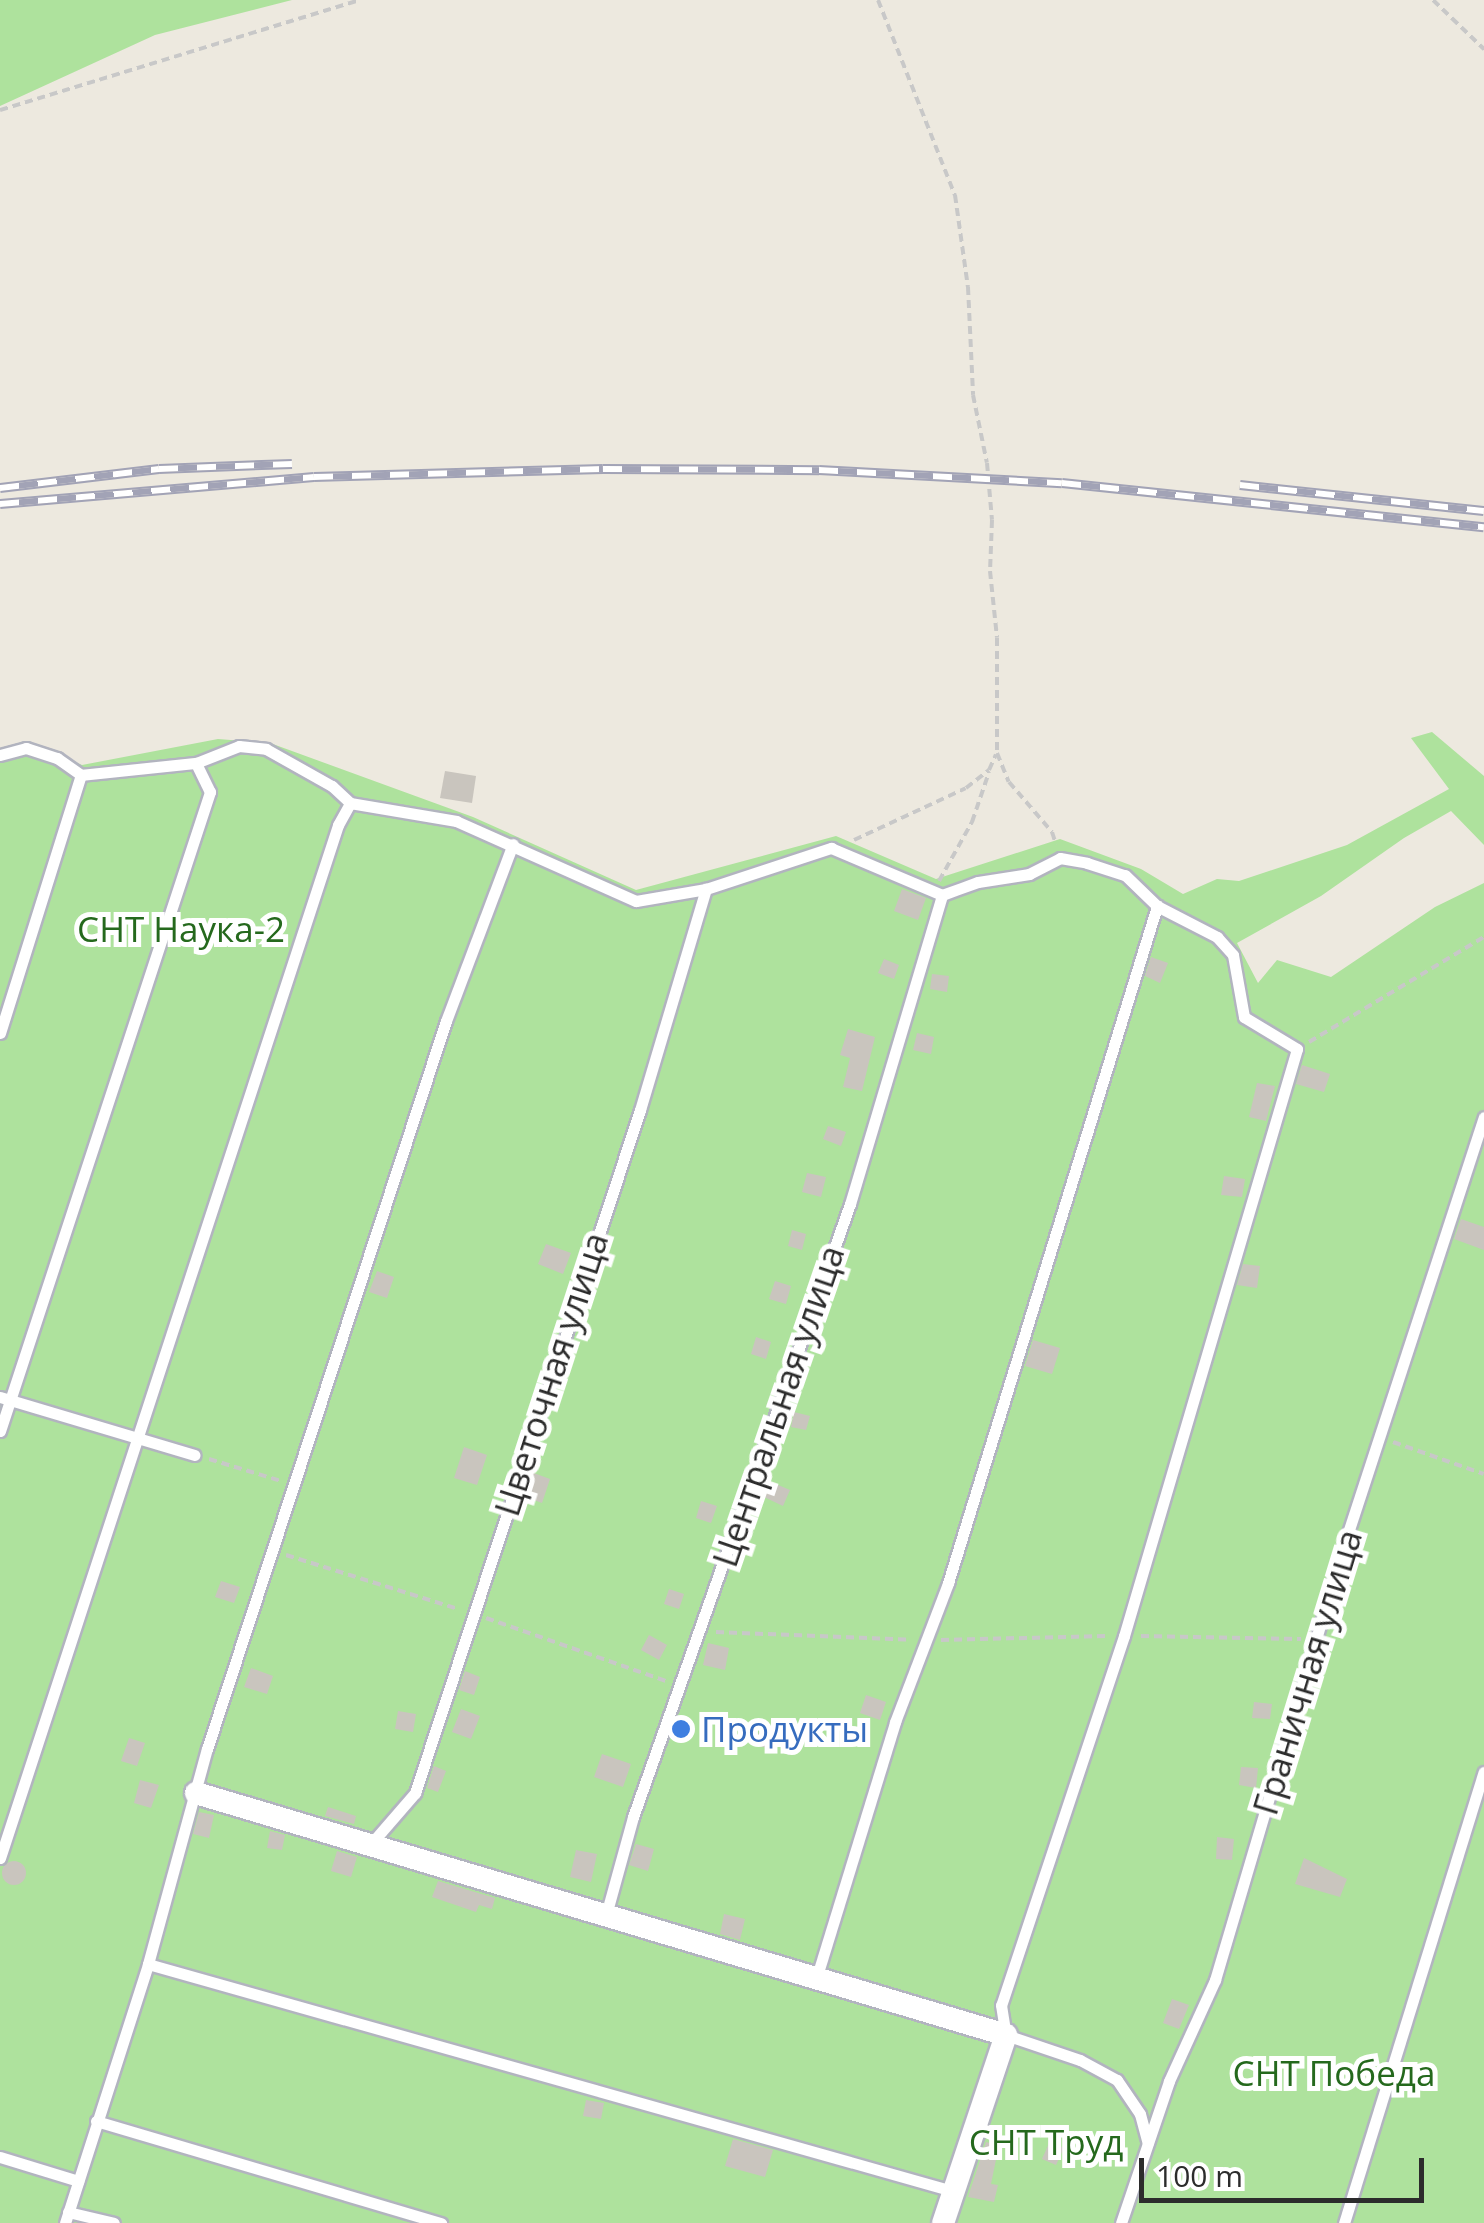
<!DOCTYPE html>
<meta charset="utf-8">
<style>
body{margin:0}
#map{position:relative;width:1484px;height:2223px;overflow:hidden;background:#ede9df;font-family:"Open Sans",sans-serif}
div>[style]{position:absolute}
.green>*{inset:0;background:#aee29d}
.building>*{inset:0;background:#c9c5be}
.round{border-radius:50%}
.path>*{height:4px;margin-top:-2px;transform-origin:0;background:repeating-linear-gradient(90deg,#c8c8c8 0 8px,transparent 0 13px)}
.roads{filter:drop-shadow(2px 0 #b2b4bf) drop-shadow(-2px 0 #b2b4bf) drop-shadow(0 2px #b2b4bf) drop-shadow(0 -2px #b2b4bf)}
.service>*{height:11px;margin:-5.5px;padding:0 5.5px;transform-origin:5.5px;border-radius:5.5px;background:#fff}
.minor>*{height:22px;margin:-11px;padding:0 11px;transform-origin:11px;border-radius:11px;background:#fff}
.rail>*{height:10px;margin-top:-5px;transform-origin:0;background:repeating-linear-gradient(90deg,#fff 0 19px,#a2a3b6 0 38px);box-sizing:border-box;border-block:2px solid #a2a3b6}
.dots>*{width:28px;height:28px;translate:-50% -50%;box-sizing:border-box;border:5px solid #fff;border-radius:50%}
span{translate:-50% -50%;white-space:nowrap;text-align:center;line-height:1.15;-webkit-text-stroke:10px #fff;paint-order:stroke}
.park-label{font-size:35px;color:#25691d}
.street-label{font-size:35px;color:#2c2c2c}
.shop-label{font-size:35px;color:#366cbe}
.left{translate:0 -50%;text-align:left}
.scale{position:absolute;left:1139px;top:2158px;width:285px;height:45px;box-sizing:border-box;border:5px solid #2c2c2c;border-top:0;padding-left:12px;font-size:30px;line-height:35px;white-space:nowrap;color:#2c2c2c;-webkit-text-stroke:8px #fff;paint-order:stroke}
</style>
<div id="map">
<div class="green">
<i style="clip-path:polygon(0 0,292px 0,155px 35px,0 106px)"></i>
<i style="clip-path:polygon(1432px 732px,1484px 776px,1484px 845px,1451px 811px,1404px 838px,1321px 896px,1237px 943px,1258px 983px,1277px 960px,1331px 977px,1435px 907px,1484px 883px,1484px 2223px,0 2223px,0 749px,33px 743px,82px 765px,218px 739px,270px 743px,473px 817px,636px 890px,836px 836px,936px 879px,1060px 839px,1141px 869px,1183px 894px,1217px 879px,1239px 881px,1347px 845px,1449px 789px,1411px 738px)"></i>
</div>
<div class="building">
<i style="clip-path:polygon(445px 771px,476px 776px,472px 803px,440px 798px)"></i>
<i style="clip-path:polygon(902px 889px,926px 898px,918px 920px,894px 911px)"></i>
<i style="clip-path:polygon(1151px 957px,1168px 963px,1160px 983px,1145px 976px)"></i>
<i style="clip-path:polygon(884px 959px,899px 965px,894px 979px,878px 973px)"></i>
<i style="clip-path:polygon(932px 974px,949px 976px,947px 992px,930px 989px)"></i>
<i style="clip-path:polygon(848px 1029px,875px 1037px,862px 1091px,843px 1087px,850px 1058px,840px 1055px)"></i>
<i style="clip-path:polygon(917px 1033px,934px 1037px,931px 1054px,913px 1050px)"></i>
<i style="clip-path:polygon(1302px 1065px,1330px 1074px,1324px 1092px,1296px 1084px)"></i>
<i style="clip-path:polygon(1257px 1083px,1275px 1086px,1266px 1121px,1249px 1117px)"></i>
<i style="clip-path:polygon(828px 1126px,846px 1132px,841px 1146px,823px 1139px)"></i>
<i style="clip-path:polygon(807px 1173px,826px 1177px,821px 1197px,802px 1192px)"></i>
<i style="clip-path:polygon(1224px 1176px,1245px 1179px,1242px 1197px,1221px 1195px)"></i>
<i style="clip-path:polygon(1461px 1219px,1484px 1227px,1484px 1250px,1454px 1239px)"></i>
<i style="clip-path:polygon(792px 1230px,806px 1234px,802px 1250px,788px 1246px)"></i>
<i style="clip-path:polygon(546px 1244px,571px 1253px,563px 1274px,538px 1264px)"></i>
<i style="clip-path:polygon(1243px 1264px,1260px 1266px,1257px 1288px,1237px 1285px)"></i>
<i style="clip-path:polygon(377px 1271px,394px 1277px,387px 1298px,369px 1292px)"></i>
<i style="clip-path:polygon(775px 1281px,791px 1286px,786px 1304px,769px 1299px)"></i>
<i style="clip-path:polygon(756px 1337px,771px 1342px,766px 1359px,751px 1354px)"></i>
<i style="clip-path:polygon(1033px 1340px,1060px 1348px,1052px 1374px,1025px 1366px)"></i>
<i style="clip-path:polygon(794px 1412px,810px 1416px,806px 1430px,791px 1427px)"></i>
<i style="clip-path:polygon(464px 1447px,487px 1455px,477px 1485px,454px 1478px)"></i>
<i style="clip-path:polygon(531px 1472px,550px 1479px,542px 1503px,523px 1496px)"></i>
<i style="clip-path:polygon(771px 1482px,790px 1490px,783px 1506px,764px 1497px)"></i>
<i style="clip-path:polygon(701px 1501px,717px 1506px,711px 1523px,696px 1518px)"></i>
<i style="clip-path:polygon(221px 1581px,240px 1587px,234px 1603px,215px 1597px)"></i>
<i style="clip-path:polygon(669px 1589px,684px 1594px,679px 1609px,664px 1604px)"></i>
<i style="clip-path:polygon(649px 1635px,667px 1645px,659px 1660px,641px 1650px)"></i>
<i style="clip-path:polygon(708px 1643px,729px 1648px,725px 1670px,703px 1665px)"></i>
<i style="clip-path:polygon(251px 1668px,273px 1676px,267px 1694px,244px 1687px)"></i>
<i style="clip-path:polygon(465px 1671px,480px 1677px,474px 1695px,459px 1690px)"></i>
<i style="clip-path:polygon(866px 1695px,886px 1702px,880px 1720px,860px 1713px)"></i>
<i style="clip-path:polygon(1254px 1702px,1272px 1704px,1270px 1719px,1252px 1718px)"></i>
<i style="clip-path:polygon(461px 1709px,480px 1716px,471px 1739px,452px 1732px)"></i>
<i style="clip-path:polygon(398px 1711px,416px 1714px,413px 1732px,395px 1729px)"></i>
<i style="clip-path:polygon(760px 1729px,774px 1734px,769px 1749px,755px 1744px)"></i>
<i style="clip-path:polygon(129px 1738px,145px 1743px,137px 1766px,121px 1761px)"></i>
<i style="clip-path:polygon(602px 1754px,631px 1764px,623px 1787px,594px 1777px)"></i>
<i style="clip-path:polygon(434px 1766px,446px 1771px,438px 1792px,427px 1788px)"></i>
<i style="clip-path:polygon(1241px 1767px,1258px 1768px,1256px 1788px,1239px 1785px)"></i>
<i style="clip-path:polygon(140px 1780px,159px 1785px,151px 1808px,134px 1803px)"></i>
<i style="clip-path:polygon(328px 1807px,356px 1816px,354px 1824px,325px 1816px)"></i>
<i style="clip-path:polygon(199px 1812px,214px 1815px,209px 1838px,193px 1834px)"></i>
<i style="clip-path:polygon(270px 1831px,285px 1835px,282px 1850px,267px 1848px)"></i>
<i style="clip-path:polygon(1217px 1837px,1234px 1839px,1232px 1860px,1216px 1859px)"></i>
<i style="clip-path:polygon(636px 1844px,654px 1849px,648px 1871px,629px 1865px)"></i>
<i style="clip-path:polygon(576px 1850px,597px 1854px,591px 1882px,570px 1877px)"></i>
<i style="clip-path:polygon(337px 1851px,357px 1857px,351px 1877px,331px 1871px)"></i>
<i style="clip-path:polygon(1304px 1858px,1347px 1879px,1340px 1897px,1295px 1884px)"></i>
<i class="round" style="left:2px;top:1861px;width:24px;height:24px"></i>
<i style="clip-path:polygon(438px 1881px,495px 1898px,492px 1909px,479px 1905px,476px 1912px,432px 1897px)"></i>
<i style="clip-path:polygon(724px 1914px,745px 1919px,740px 1940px,720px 1934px)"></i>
<i style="clip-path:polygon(1172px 1999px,1189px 2005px,1179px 2029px,1163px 2023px)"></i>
<i style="clip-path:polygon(586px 2100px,604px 2103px,601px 2119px,583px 2116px)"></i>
<i style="clip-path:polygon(733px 2139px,773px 2150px,765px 2177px,725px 2166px)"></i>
<i style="clip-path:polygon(1050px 2141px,1064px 2148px,1056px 2165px,1042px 2159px)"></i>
<i style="clip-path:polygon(986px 2142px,999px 2145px,991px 2184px,998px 2185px,994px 2202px,968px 2197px)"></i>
</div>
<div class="path">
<i style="left:878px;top:0;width:210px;rotate:68.5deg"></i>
<i style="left:955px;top:195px;width:93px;rotate:82deg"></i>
<i style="left:968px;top:287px;width:108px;rotate:87.3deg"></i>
<i style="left:973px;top:395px;width:69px;rotate:78.4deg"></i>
<i style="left:987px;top:463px;width:57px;rotate:85deg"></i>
<i style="left:992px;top:520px;width:51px;rotate:92.2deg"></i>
<i style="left:990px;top:571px;width:67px;rotate:84deg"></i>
<i style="left:997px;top:638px;width:115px;rotate:90deg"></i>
<i style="left:997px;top:753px;width:31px;rotate:68deg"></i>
<i style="left:1009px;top:782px;width:66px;rotate:49.3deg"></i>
<i style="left:1052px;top:832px;width:13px;rotate:72deg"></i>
<i style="left:1433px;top:0;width:71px;rotate:43.9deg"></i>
<i style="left:0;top:110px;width:376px;rotate:-17deg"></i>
<i style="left:854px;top:840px;width:123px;rotate:-24.9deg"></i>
<i style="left:966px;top:788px;width:29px;rotate:-38deg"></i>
<i style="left:989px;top:770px;width:17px;rotate:-66deg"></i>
<i style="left:939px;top:881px;width:68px;rotate:-60.8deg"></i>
<i style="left:972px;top:822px;width:53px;rotate:-71.2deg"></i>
<i style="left:1309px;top:1042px;width:204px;rotate:-31deg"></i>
<i style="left:1393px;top:1442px;width:96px;rotate:19.4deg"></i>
<i style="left:209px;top:1459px;width:75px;rotate:17deg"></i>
<i style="left:286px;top:1555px;width:180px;rotate:17.4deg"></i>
<i style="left:486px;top:1618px;width:191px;rotate:19.3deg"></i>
<i style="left:716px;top:1632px;width:195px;rotate:2.3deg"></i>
<i style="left:1141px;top:1636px;width:160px;rotate:1.1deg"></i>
<i style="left:941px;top:1640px;width:165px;rotate:-1.4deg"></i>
</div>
<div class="roads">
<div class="service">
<i style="left:0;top:755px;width:27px;rotate:-15deg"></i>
<i style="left:26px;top:748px;width:33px;rotate:18deg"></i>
<i style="left:57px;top:758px;width:29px;rotate:35deg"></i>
<i style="left:0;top:1033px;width:270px;rotate:-72.6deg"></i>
<i style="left:81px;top:775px;width:116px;rotate:-6deg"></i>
<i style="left:0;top:1397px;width:203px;rotate:16.6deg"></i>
<i style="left:0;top:1431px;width:673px;rotate:-71.81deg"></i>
<i style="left:210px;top:792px;width:32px;rotate:-116deg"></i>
<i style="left:196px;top:763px;width:46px;rotate:-21.6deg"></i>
<i style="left:239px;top:746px;width:27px;rotate:6deg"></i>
<i style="left:266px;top:749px;width:76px;rotate:29.3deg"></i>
<i style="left:332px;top:786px;width:25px;rotate:43deg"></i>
<i style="left:370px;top:1845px;width:69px;rotate:-49.1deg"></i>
<i style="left:415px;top:1793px;width:719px;rotate:-71.77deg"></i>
<i style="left:640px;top:1110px;width:231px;rotate:-73.4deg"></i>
<i style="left:0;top:1858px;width:1087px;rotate:-71.88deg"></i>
<i style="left:338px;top:825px;width:25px;rotate:-61deg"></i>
<i style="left:350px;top:803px;width:108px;rotate:9.6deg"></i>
<i style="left:456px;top:821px;width:197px;rotate:24deg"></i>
<i style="left:636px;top:901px;width:71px;rotate:-9.7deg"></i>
<i style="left:706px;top:889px;width:132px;rotate:-18.2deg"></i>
<i style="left:831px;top:848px;width:121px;rotate:22.9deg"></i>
<i style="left:942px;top:895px;width:38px;rotate:-20deg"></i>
<i style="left:978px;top:882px;width:52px;rotate:-8.9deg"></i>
<i style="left:1029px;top:874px;width:35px;rotate:-27deg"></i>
<i style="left:1060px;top:858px;width:27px;rotate:10deg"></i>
<i style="left:1087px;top:863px;width:40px;rotate:18deg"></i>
<i style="left:1125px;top:875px;width:45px;rotate:44.1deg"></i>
<i style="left:606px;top:1915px;width:102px;rotate:-74.6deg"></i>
<i style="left:633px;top:1817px;width:650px;rotate:-70.51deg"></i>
<i style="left:850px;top:1204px;width:322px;rotate:-73.4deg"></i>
<i style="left:148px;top:1964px;width:836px;rotate:15.75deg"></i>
<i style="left:817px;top:1976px;width:266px;rotate:-72.9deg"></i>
<i style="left:895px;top:1722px;width:149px;rotate:-69.1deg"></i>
<i style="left:948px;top:1583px;width:709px;rotate:-72.84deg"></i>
<i style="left:1157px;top:906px;width:68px;rotate:27.3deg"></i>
<i style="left:1217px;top:937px;width:24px;rotate:48deg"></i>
<i style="left:1233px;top:955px;width:63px;rotate:79.9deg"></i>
<i style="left:1244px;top:1017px;width:62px;rotate:31.1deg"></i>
<i style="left:1297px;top:1049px;width:612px;rotate:106.42deg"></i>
<i style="left:1124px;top:1636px;width:389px;rotate:108.4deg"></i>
<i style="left:1001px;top:2005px;width:30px;rotate:81deg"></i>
<i style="left:1006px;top:2035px;width:78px;rotate:18.7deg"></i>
<i style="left:1080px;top:2060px;width:42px;rotate:28.4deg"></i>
<i style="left:1117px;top:2080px;width:41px;rotate:55.9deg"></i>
<i style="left:1140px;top:2114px;width:30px;rotate:75deg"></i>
<i style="left:96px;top:2121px;width:360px;rotate:16.5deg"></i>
<i style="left:0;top:2157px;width:82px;rotate:17.1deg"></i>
<i style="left:68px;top:2212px;width:47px;rotate:13.4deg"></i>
<i style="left:65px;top:2223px;width:272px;rotate:-72.2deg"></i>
<i style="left:148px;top:1964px;width:223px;rotate:-74.7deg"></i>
<i style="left:207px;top:1749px;width:766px;rotate:-71.83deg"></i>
<i style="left:446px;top:1021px;width:189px;rotate:-69.3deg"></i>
<i style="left:1121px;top:2223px;width:150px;rotate:-71.3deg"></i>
<i style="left:1169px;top:2081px;width:111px;rotate:-65.5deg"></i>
<i style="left:1215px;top:1980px;width:454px;rotate:-73.5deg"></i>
<i style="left:1344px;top:1545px;width:450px;rotate:-71.9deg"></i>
<i style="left:1344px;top:2223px;width:472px;rotate:-72.8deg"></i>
</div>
<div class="minor">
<i style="left:196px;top:1793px;width:845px;rotate:16.63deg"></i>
<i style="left:1006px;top:2035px;width:198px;rotate:108.5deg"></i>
</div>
</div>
<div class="rail">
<i style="left:1240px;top:485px;width:245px;rotate:6.1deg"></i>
<i style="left:0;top:488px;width:160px;rotate:-6.8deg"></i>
<i style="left:159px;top:469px;width:133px;rotate:-2.2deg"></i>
<i style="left:0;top:504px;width:315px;rotate:-4.9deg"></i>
<i style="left:314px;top:477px;width:289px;rotate:-1.6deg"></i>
<i style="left:603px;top:469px;width:216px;rotate:0.3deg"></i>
<i style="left:819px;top:470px;width:243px;rotate:3.1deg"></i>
<i style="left:1062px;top:483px;width:424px;rotate:6deg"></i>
</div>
<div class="dots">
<i style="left:681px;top:1729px;background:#3f7fe0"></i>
</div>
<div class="park-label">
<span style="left:181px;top:929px">СНТ Наука-2</span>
<span style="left:1334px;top:2073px">СНТ Победа</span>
<span style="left:1046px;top:2142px">СНТ Труд</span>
</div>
<div class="street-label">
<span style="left:551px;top:1374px;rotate:-72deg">Цветочная улица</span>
<span style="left:778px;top:1406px;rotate:-71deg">Центральная улица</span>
<span style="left:1307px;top:1672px;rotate:-73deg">Граничная улица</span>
</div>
<div class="shop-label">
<span class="left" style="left:701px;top:1729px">Продукты</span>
</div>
<div class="scale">100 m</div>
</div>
